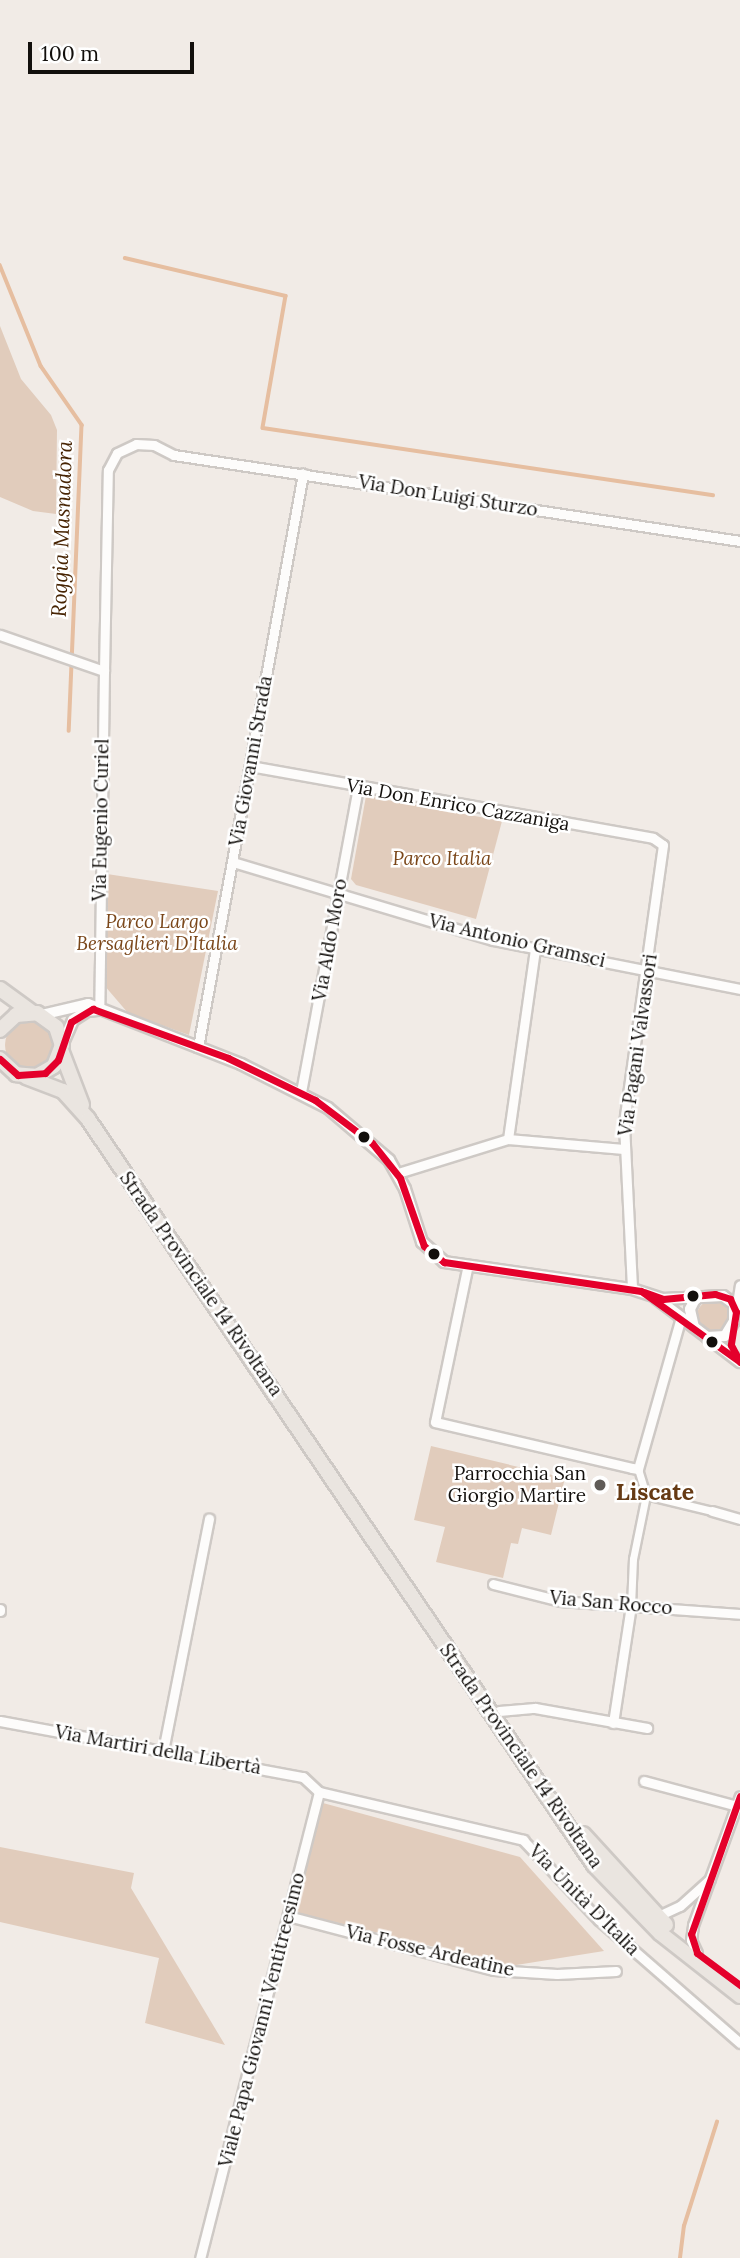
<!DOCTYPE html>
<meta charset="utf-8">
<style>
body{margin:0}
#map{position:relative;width:740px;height:2258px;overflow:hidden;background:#f1ebe6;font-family:Lora,serif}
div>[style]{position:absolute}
.green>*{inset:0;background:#e1ccbc}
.round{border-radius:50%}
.stream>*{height:3.5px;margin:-1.75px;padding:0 1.75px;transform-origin:1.75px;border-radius:1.75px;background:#e6bea0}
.roads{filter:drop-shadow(2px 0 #cec9c5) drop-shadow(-2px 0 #cec9c5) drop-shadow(0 2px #cec9c5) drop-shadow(0 -2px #cec9c5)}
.pedestrian>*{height:7px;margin:-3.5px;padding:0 3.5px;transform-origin:3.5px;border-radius:3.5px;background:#fdfcfb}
.minor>*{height:9px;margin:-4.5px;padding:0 4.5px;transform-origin:4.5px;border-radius:4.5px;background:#fdfcfb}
.tertiary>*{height:10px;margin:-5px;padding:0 5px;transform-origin:5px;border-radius:5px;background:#fdfcfb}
.primary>*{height:14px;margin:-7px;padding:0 7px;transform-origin:7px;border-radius:7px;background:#eae5e0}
.bus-1>*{height:7px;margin:-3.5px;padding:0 3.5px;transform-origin:3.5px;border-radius:3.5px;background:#e4002b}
.dots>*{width:19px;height:19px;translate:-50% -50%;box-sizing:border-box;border:4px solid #fff;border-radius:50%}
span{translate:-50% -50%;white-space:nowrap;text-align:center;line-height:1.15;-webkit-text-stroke:5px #fff;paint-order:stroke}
.street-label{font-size:19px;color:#120f0c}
.park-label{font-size:19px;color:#7a4619;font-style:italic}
.poi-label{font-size:19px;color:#120f0c}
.right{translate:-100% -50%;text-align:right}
.water-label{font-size:21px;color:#472403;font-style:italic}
.quarter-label{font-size:23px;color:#663a14;font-weight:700}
.scale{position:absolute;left:28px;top:42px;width:166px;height:32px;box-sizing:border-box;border:4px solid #120f0c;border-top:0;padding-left:9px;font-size:21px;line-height:24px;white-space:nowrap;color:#120f0c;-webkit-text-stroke:5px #fff;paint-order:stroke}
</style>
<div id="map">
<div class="green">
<i style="clip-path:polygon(0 326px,21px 379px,51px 415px,57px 430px,56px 514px,33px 511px,0 497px)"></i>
<i style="clip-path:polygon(366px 796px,502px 821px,476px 919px,356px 885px,351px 879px)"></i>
<i style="clip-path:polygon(107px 874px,218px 891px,189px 1035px,128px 1013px,104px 985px)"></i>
<i class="round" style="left:5px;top:1020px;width:50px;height:50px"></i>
<i class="round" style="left:697px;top:1300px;width:32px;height:32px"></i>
<i style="clip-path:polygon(431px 1446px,565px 1478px,551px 1535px,522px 1528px,518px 1544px,511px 1543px,503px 1578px,436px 1562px,445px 1527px,414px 1520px)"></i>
<i style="clip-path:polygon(323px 1803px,520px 1857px,604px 1951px,510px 1966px,295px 1912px)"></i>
<i style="clip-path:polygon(0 1847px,134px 1873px,131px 1888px,225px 2045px,145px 2023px,159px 1958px,0 1922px)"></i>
</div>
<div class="stream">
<i style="left:125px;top:258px;width:165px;rotate:13.3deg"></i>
<i style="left:286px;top:296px;width:134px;rotate:99.9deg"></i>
<i style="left:263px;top:428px;width:455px;rotate:8.5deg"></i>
<i style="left:0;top:265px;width:109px;rotate:67.9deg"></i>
<i style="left:41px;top:366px;width:72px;rotate:55.2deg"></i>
<i style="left:82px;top:425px;width:306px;rotate:92.4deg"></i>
<i style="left:680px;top:2258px;width:32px;rotate:-83deg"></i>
<i style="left:684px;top:2226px;width:109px;rotate:-72.4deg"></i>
</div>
<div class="roads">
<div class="pedestrian">
<i style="left:646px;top:1495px;width:68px;rotate:13.6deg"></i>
<i style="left:631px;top:1606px;width:47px;rotate:-87.6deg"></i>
<i style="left:633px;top:1559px;width:65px;rotate:-78.5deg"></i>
<i style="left:646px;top:1495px;width:27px;rotate:-107deg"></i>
</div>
<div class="minor">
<i style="left:0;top:635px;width:110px;rotate:19.1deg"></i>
<i style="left:104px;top:671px;width:339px;rotate:90.8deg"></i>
<i style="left:104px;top:671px;width:201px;rotate:-88.9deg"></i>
<i style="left:108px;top:470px;width:19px;rotate:-62deg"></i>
<i style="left:117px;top:453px;width:21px;rotate:-25deg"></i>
<i style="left:136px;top:444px;width:18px;rotate:3deg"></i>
<i style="left:154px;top:445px;width:22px;rotate:27deg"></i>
<i style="left:174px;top:455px;width:572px;rotate:8.64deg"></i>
<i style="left:250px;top:766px;width:409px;rotate:10.1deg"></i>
<i style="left:653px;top:838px;width:12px;rotate:35deg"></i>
<i style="left:663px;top:845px;width:282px;rotate:98deg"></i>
<i style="left:624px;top:1124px;width:165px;rotate:87.2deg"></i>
<i style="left:233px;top:862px;width:271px;rotate:16.7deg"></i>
<i style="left:493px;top:940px;width:252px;rotate:11.2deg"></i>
<i style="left:198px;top:1047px;width:583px;rotate:-79.62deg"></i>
<i style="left:301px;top:1092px;width:309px;rotate:-79.4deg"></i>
<i style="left:508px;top:1139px;width:192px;rotate:-81.9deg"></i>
<i style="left:398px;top:1173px;width:115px;rotate:-17.2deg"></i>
<i style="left:508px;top:1139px;width:116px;rotate:4.9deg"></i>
<i style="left:467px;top:1269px;width:156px;rotate:101.8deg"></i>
<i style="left:435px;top:1422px;width:202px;rotate:13.1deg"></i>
<i style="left:632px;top:1468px;width:6px;rotate:9deg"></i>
<i style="left:638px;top:1469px;width:158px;rotate:-74.2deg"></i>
<i style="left:736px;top:1310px;width:25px;rotate:-81deg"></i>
<i style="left:712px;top:1511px;width:29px;rotate:16deg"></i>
<i style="left:493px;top:1584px;width:69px;rotate:14.2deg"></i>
<i style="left:560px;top:1601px;width:180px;rotate:4.1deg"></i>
<i style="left:0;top:1611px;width:2px;rotate:-90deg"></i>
<i style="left:499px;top:1711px;width:36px;rotate:-5deg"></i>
<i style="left:535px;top:1708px;width:114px;rotate:10.1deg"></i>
<i style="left:0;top:1721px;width:308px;rotate:10.5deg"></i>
<i style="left:303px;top:1777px;width:22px;rotate:43deg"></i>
<i style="left:319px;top:1792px;width:481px;rotate:104.3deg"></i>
<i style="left:613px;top:1723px;width:118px;rotate:-81.3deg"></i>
<i style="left:163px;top:1751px;width:237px;rotate:-78.8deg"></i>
<i style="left:644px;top:1781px;width:96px;rotate:15deg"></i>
<i style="left:319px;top:1792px;width:210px;rotate:13.2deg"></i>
<i style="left:523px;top:1840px;width:110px;rotate:46.5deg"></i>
<i style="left:599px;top:1920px;width:187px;rotate:41.1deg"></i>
<i style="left:288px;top:1916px;width:213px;rotate:14.7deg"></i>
<i style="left:494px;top:1970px;width:63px;rotate:3.6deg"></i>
<i style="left:557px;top:1974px;width:59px;rotate:-2.9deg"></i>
<i style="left:656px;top:1917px;width:26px;rotate:-25deg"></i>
<i style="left:680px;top:1906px;width:40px;rotate:-42deg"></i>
<i style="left:697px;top:1953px;width:14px;rotate:-115deg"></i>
<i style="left:691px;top:1940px;width:15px;rotate:-82deg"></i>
<i style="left:693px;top:1925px;width:137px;rotate:-70deg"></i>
</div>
<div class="tertiary">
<i style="left:41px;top:1015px;width:48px;rotate:-13.2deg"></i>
<i style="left:88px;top:1004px;width:164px;rotate:21.4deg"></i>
<i style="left:241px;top:1064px;width:97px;rotate:26.8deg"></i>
<i style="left:328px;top:1108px;width:80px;rotate:40.4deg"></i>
<i style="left:389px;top:1160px;width:33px;rotate:61deg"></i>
<i style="left:405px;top:1189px;width:56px;rotate:72.2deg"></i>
<i style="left:422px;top:1242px;width:30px;rotate:42deg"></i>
<i style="left:444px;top:1262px;width:190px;rotate:8.2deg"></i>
<i style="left:632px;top:1289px;width:33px;rotate:18deg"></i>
<i style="left:663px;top:1299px;width:60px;rotate:-2.9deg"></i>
<i style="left:723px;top:1296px;width:14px;rotate:36deg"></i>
<i style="left:734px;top:1304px;width:17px;rotate:90deg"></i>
<i style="left:734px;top:1321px;width:17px;rotate:121deg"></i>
<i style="left:725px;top:1336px;width:18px;rotate:177deg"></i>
<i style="left:62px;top:1045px;width:27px;rotate:-66deg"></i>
<i style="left:73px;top:1020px;width:17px;rotate:-33deg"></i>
<i style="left:87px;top:1011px;width:11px;rotate:-5deg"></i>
<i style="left:656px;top:1298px;width:106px;rotate:37.3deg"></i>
<i style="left:694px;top:1327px;width:18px;rotate:-103deg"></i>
<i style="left:690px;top:1309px;width:11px;rotate:-63deg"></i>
</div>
<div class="primary">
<i style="left:0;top:989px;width:39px;rotate:36deg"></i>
<i style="left:0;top:1030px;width:22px;rotate:-43deg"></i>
<i style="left:16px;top:1015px;width:21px;rotate:-5deg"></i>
<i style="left:37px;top:1013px;width:24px;rotate:36deg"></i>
<i style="left:56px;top:1027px;width:19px;rotate:72deg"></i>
<i style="left:62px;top:1045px;width:22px;rotate:111deg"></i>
<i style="left:54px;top:1066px;width:20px;rotate:150deg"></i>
<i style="left:37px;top:1076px;width:21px;rotate:-175deg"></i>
<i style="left:16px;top:1074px;width:22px;rotate:-137deg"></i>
<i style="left:61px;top:1050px;width:59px;rotate:69.1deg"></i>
<i style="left:26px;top:1077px;width:40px;rotate:21deg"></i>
<i style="left:63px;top:1091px;width:38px;rotate:48deg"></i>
<i style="left:88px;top:1119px;width:901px;rotate:55.85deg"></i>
<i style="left:594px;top:1865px;width:95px;rotate:45.9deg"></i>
<i style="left:660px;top:1933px;width:102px;rotate:38.2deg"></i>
<i style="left:583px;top:1834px;width:123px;rotate:47.6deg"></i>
</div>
</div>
<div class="bus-1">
<i style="left:0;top:1059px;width:24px;rotate:42deg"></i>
<i style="left:18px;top:1075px;width:27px;rotate:-4deg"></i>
<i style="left:45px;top:1073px;width:18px;rotate:-45deg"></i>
<i style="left:58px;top:1060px;width:40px;rotate:-71.1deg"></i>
<i style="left:71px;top:1022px;width:26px;rotate:-31deg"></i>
<i style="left:93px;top:1009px;width:144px;rotate:19.9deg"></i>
<i style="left:228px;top:1058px;width:97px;rotate:25.8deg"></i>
<i style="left:315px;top:1100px;width:71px;rotate:37deg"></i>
<i style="left:372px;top:1143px;width:45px;rotate:51.3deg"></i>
<i style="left:400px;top:1178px;width:72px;rotate:70.6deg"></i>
<i style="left:424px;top:1246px;width:26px;rotate:39deg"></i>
<i style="left:444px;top:1262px;width:199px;rotate:8.4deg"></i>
<i style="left:641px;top:1291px;width:122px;rotate:35.6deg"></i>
<i style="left:644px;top:1292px;width:20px;rotate:20deg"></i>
<i style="left:663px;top:1299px;width:52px;rotate:-5.5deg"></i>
<i style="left:715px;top:1294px;width:16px;rotate:18deg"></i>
<i style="left:730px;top:1299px;width:14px;rotate:65deg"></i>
<i style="left:736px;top:1312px;width:33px;rotate:99deg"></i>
<i style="left:731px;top:1345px;width:19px;rotate:62deg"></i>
<i style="left:740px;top:1796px;width:146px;rotate:109.5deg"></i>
<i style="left:691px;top:1934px;width:20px;rotate:72deg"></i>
<i style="left:697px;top:1953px;width:54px;rotate:36.7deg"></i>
</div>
<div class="dots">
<i style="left:364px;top:1137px;background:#120f0c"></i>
<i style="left:434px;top:1254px;background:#120f0c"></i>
<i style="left:693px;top:1296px;background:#120f0c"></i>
<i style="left:712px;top:1342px;background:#120f0c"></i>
<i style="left:600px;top:1485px;background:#605c58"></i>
</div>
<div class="street-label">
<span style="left:448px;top:496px;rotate:9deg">Via Don Luigi Sturzo</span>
<span style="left:251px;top:761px;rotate:-80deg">Via Giovanni Strada</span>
<span style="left:458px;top:805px;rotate:10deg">Via Don Enrico Cazzaniga</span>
<span style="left:101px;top:820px;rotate:-89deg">Via Eugenio Curiel</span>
<span style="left:330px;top:940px;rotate:-80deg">Via Aldo Moro</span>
<span style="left:517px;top:941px;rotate:13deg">Via Antonio Gramsci</span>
<span style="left:638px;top:1045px;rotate:-82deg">Via Pagani Valvassori</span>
<span style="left:201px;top:1284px;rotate:55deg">Strada Provinciale 14 Rivoltana</span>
<span style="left:611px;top:1603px;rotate:5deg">Via San Rocco</span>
<span style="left:158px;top:1750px;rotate:10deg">Via Martiri della Libertà</span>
<span style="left:521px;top:1756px;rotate:55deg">Strada Provinciale 14 Rivoltana</span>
<span style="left:584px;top:1900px;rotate:45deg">Via Unità D'Italia</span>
<span style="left:430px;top:1951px;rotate:13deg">Via Fosse Ardeatine</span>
<span style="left:262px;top:2020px;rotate:-76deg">Viale Papa Giovanni Ventitreesimo</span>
</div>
<div class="park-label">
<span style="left:442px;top:859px">Parco Italia</span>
<span style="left:157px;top:933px">Parco Largo<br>Bersaglieri D'Italia</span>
</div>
<div class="poi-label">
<span class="right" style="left:586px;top:1485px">Parrocchia San<br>Giorgio Martire</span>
</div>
<div class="water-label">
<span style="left:62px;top:529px;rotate:-88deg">Roggia Masnadora</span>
</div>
<div class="quarter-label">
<span style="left:655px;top:1492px">Liscate</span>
</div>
<div class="scale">100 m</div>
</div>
